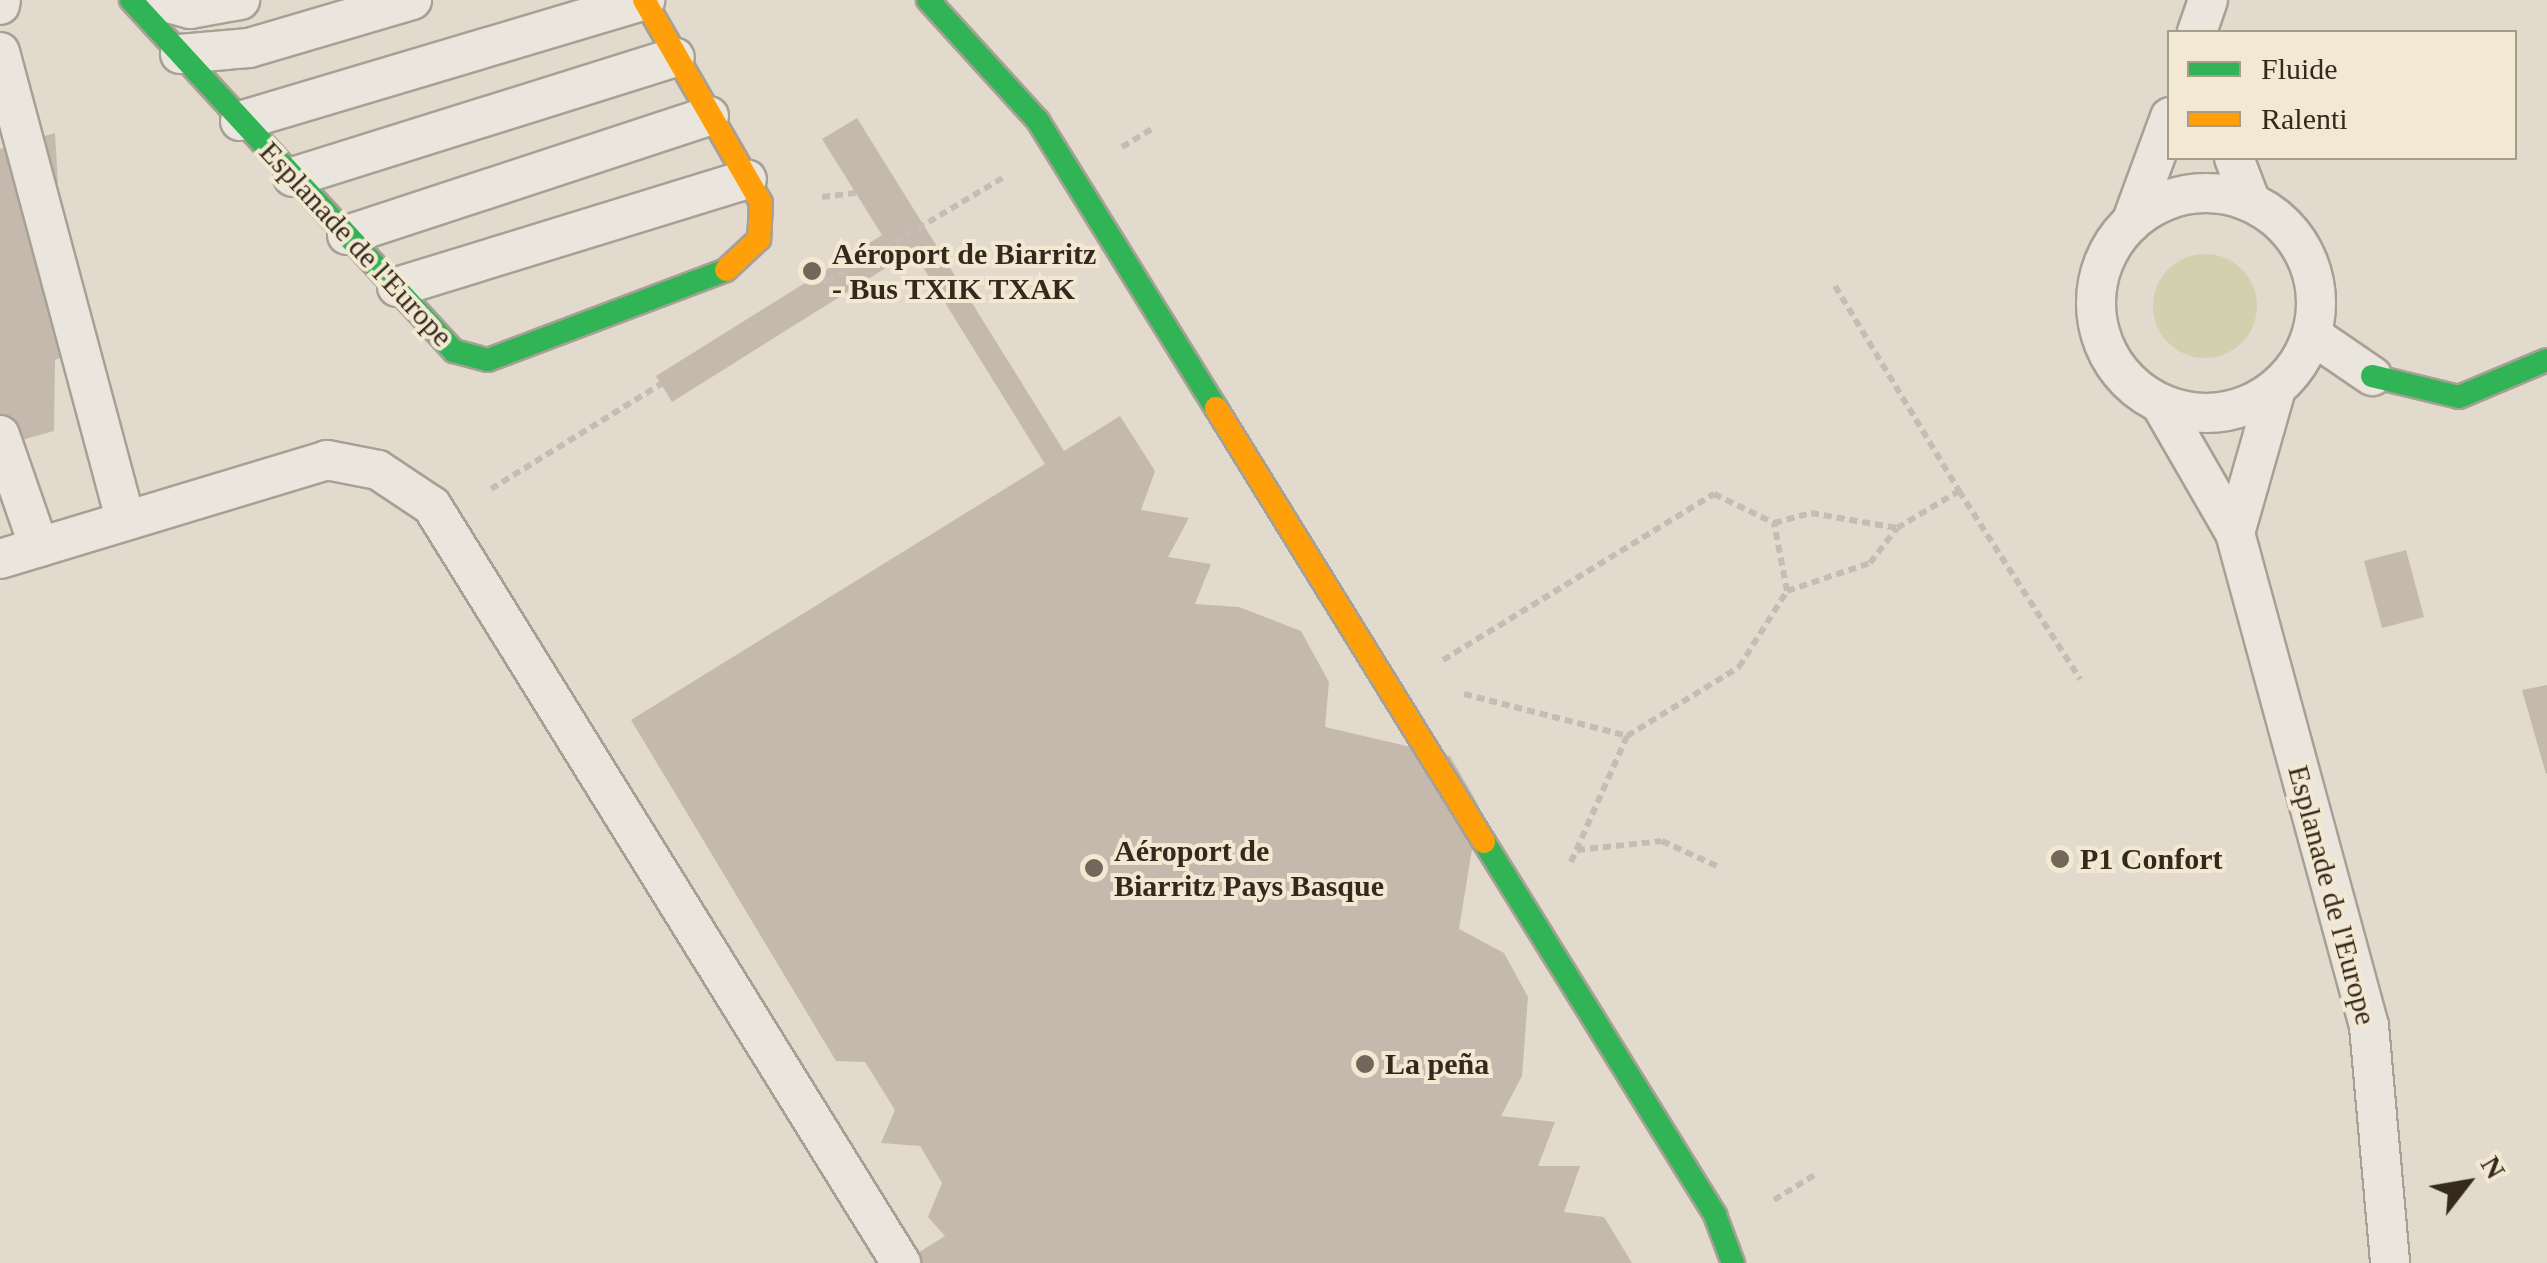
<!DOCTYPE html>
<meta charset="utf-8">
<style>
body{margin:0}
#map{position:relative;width:2547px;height:1263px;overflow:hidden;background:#e2dacc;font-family:"Times New Roman",serif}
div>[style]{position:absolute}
.green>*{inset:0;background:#d2d0af}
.round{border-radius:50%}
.building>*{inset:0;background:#c5b9ad}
.path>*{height:6px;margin-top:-3px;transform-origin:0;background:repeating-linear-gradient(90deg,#c3bdb4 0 8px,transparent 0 13px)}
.roads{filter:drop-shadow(2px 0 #a7a095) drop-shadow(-2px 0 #a7a095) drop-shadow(0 2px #a7a095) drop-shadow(0 -2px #a7a095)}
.lane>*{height:38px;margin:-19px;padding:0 19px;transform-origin:19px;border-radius:19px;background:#eae6dd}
.lane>.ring{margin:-19px;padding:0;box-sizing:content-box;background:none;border:38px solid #eae6dd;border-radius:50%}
.fast>*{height:22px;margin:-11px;padding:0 11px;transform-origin:11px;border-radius:11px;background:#30b455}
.slow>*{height:22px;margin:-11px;padding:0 11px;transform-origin:11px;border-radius:11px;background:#ff9f0a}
.dots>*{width:28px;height:28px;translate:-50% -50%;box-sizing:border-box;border:5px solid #f3e9d2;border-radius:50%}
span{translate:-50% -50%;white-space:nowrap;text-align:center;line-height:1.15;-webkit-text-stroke:8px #f3e9d2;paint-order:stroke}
.street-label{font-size:30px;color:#35291e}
.poi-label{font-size:30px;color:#35291e;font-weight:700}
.left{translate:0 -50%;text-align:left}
.legend{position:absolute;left:2167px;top:30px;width:350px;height:130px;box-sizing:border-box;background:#f3e9d2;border:2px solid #a79c8a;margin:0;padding:12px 18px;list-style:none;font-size:30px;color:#35291e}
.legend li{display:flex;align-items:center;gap:20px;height:50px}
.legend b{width:50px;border:2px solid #a79c8a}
.north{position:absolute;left:2417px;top:1133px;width:100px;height:100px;-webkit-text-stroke:8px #f3e9d2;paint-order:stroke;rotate:59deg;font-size:28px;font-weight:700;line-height:40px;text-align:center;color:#35291e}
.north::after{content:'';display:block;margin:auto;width:35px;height:45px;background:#35291e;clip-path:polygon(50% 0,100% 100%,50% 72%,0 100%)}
</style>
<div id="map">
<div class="green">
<i class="round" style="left:2153px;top:254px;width:104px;height:104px"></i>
</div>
<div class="building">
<i style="clip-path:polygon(857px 118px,1064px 451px,1120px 416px,1155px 471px,1141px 510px,1189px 518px,1168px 557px,1211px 564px,1195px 604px,1239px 607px,1301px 631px,1329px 682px,1325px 727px,1450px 756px,1479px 806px,1459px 929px,1504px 953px,1528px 997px,1522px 1076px,1501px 1116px,1555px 1122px,1538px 1166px,1580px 1166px,1564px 1212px,1604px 1217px,1632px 1263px,902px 1263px,945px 1236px,928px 1217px,942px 1183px,920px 1146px,881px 1143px,895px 1110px,865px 1062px,836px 1061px,631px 720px,1045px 464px,913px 251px,672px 402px,656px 376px,882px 235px,822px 139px)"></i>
<i style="clip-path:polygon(55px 133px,68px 355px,55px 360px,54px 431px,0 446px,0 149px)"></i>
<i style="clip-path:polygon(2406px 550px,2424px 617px,2382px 628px,2364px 561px)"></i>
<i style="clip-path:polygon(2547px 685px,2547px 773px,2546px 774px,2522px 690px)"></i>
</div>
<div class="path">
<i style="left:1122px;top:147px;width:37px;rotate:-31deg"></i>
<i style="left:822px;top:197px;width:34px;rotate:-7deg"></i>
<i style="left:812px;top:271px;width:19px;rotate:35deg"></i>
<i style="left:828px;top:282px;width:205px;rotate:-30.8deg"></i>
<i style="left:1835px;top:286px;width:240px;rotate:58.8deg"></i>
<i style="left:491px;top:489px;width:200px;rotate:-31.7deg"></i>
<i style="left:1787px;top:591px;width:69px;rotate:-100.8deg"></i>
<i style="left:1774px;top:523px;width:38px;rotate:-15deg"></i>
<i style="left:1811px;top:513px;width:87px;rotate:9.9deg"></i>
<i style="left:1443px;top:660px;width:318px;rotate:-31.5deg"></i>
<i style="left:1714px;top:494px;width:67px;rotate:25.8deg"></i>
<i style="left:1464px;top:694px;width:168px;rotate:14.4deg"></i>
<i style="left:1577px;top:850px;width:85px;rotate:-6deg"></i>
<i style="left:1662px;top:841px;width:65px;rotate:24.6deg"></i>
<i style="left:1571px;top:862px;width:138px;rotate:-66deg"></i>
<i style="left:1627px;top:736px;width:132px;rotate:-31.6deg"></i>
<i style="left:1739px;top:667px;width:90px;rotate:-57.7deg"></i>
<i style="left:1787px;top:591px;width:88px;rotate:-18.6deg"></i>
<i style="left:1870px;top:563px;width:44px;rotate:-52.4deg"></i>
<i style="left:1897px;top:528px;width:72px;rotate:-30.8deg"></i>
<i style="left:1959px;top:491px;width:224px;rotate:57.2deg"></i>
<i style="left:1774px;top:1200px;width:49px;rotate:-31.8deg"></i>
</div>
<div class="roads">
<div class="lane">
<i style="left:157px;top:0;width:34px;rotate:15deg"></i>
<i style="left:190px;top:9px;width:51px;rotate:-10.2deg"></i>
<i style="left:0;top:5px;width:5px;rotate:-79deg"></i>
<i style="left:2197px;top:32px;width:34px;rotate:-71deg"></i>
<i style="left:0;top:52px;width:484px;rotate:75deg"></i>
<i style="left:180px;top:54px;width:69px;rotate:-5deg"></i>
<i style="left:249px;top:48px;width:170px;rotate:-16.4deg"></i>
<i style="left:240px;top:121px;width:423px;rotate:-16.6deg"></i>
<i style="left:2234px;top:158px;width:42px;rotate:69deg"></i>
<i style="left:293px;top:177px;width:400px;rotate:-17.4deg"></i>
<i class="ring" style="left:2096px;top:193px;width:182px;height:182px"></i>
<i style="left:2131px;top:223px;width:113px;rotate:-69.8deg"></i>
<i style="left:347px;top:235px;width:381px;rotate:-18.2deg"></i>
<i style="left:397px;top:287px;width:366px;rotate:-17.1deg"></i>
<i style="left:2312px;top:335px;width:73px;rotate:34.3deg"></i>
<i style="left:2160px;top:403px;width:150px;rotate:60deg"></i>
<i style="left:2235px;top:533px;width:511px;rotate:74.79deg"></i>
<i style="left:2369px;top:1026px;width:238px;rotate:84.9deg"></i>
<i style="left:0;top:435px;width:119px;rotate:70.8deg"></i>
<i style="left:2235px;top:533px;width:150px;rotate:-74.1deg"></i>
<i style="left:0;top:559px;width:342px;rotate:-16.8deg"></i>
<i style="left:327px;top:460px;width:52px;rotate:11.1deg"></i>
<i style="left:378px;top:470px;width:65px;rotate:33.7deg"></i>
<i style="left:432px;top:506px;width:891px;rotate:58.22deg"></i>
</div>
<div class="fast">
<i style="left:131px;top:0;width:477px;rotate:47.4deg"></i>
<i style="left:454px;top:351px;width:35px;rotate:15deg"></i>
<i style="left:488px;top:360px;width:254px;rotate:-20.7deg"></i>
<i style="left:928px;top:0;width:164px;rotate:47.7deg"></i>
<i style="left:1038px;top:121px;width:338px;rotate:58.2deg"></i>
<i style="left:2372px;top:376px;width:89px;rotate:13.6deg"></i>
<i style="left:2459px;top:397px;width:95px;rotate:-22.8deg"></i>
<i style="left:1484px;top:842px;width:439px;rotate:58.2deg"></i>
<i style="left:1715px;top:1215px;width:51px;rotate:69.4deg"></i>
</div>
<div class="slow">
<i style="left:644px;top:0;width:234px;rotate:60deg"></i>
<i style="left:761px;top:203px;width:36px;rotate:93deg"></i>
<i style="left:759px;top:239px;width:45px;rotate:136.8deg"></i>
<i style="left:1216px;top:408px;width:510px;rotate:58.3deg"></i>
</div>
</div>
<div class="dots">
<i style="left:812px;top:271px;background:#72675b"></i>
<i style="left:2060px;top:859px;background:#72675b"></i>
<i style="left:1094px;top:868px;background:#72675b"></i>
<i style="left:1365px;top:1064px;background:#72675b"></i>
</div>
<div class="street-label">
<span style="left:356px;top:244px;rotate:47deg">Esplanade de l'Europe</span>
<span style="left:2332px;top:895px;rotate:75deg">Esplanade de l'Europe</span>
</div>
<div class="poi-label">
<span class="left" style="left:832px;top:271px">Aéroport de Biarritz<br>- Bus TXIK TXAK</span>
<span class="left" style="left:1114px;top:868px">Aéroport de<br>Biarritz Pays Basque</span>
<span class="left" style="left:2080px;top:859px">P1 Confort</span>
<span class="left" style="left:1385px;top:1064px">La peña</span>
</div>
<ul class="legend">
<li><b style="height:12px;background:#30b455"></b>Fluide</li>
<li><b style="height:12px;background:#ff9f0a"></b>Ralenti</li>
</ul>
<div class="north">N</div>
</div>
